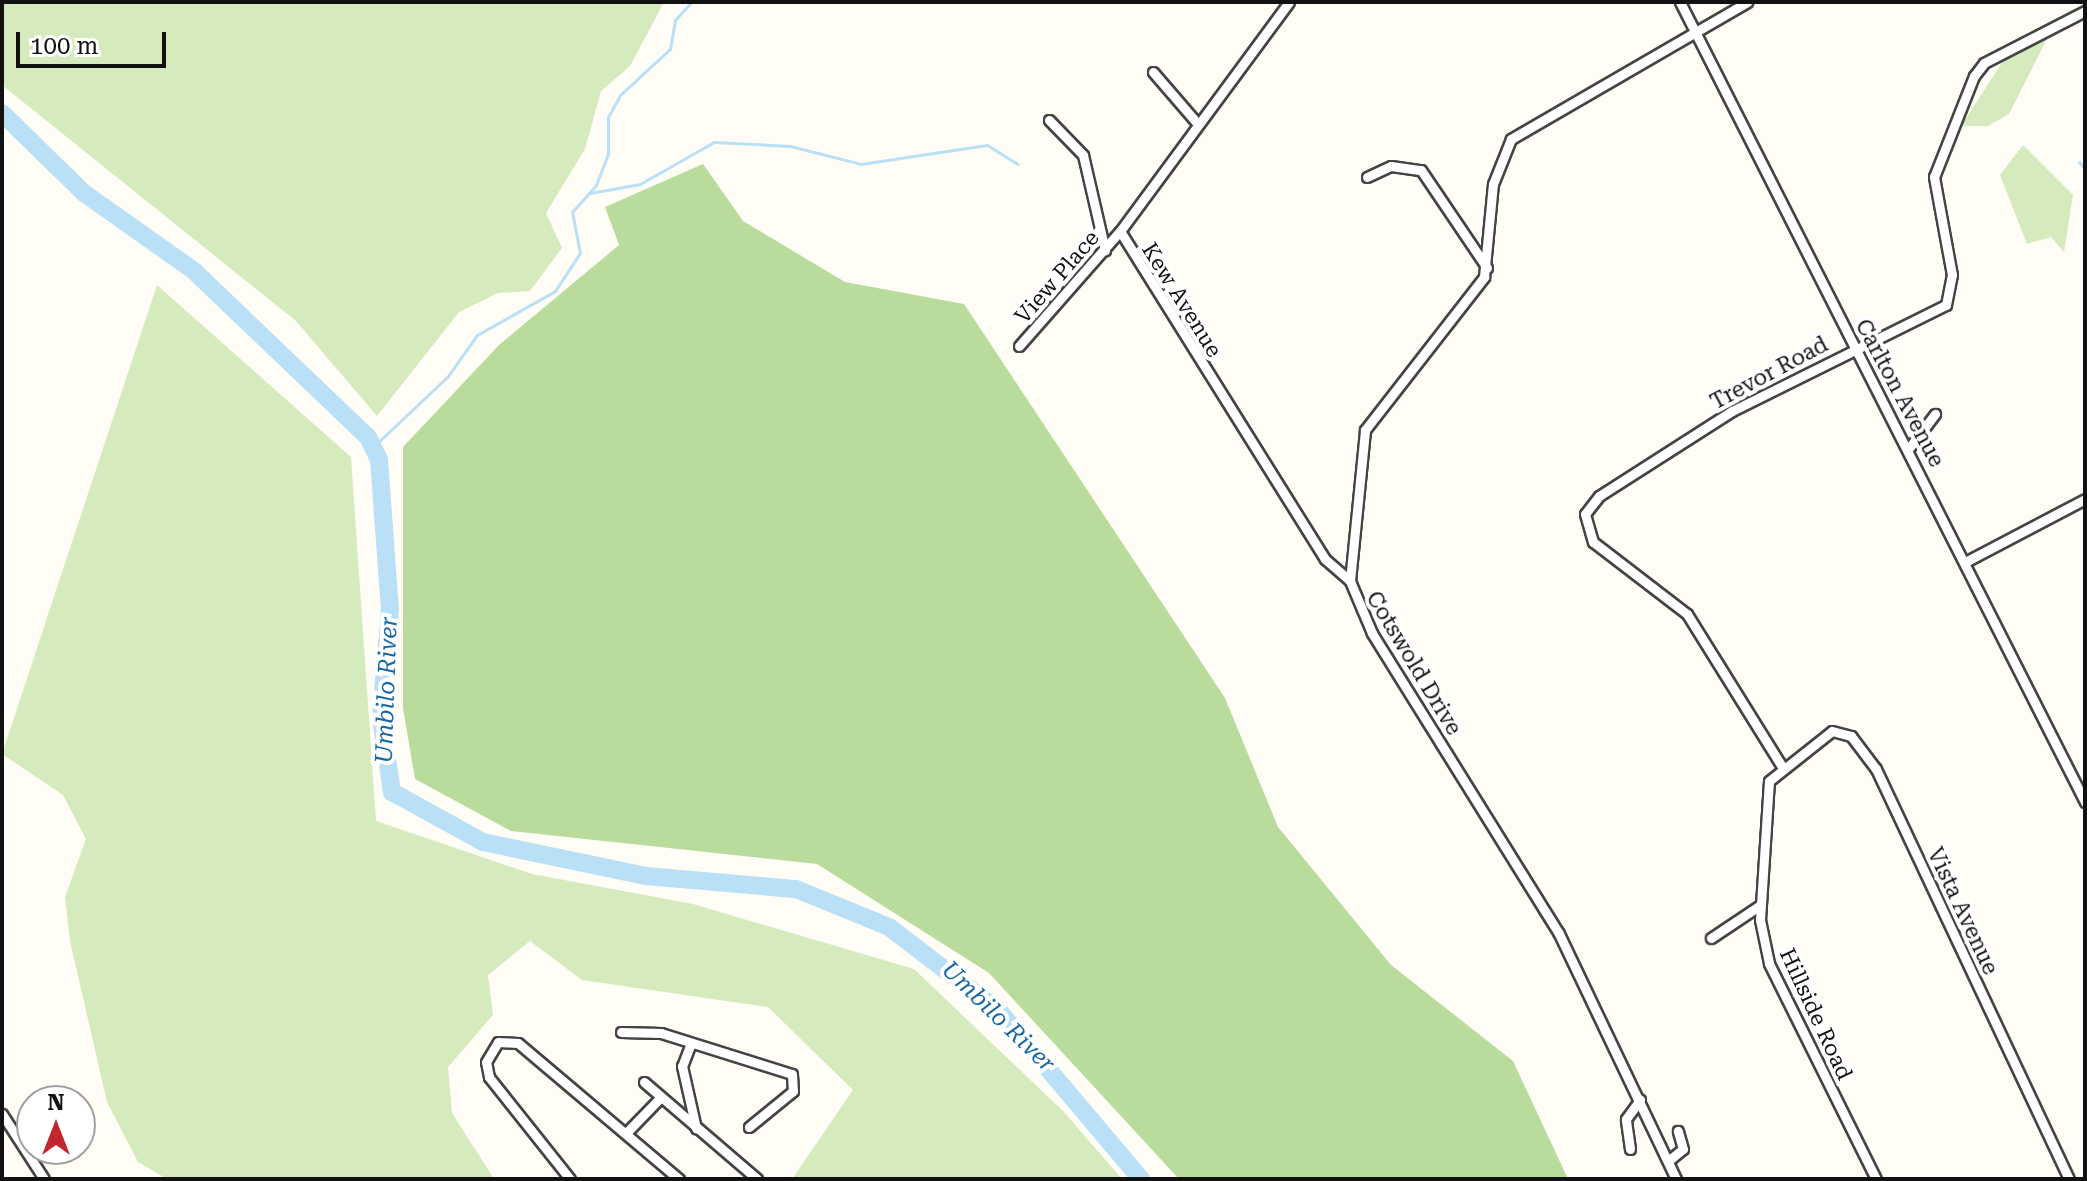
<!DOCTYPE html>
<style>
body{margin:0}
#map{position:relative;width:2087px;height:1181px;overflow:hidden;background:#fffdf5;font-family:"Roboto Serif",serif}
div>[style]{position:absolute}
.green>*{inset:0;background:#d5ebbd}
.forest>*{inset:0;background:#b9dc9c}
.stream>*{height:3px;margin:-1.5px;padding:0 1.5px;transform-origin:1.5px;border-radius:1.5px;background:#b9e0f7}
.river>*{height:18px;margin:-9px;padding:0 9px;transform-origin:9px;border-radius:9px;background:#b9e0f7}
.roads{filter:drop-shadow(2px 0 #444) drop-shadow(-2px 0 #444) drop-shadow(0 2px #444) drop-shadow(0 -2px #444)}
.minor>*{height:9px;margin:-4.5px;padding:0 4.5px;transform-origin:4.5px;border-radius:4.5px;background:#fff}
span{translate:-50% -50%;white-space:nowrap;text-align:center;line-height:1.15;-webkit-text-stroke:8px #fff;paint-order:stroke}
.street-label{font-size:22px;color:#111}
.water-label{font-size:24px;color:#1768a6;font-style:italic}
.frame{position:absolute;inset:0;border:4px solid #111;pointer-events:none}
.north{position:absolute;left:16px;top:1085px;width:80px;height:80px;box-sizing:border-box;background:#fff;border:2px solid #a0a0a0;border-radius:50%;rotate:0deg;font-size:22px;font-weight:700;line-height:32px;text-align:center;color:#111}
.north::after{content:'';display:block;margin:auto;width:28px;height:36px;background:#c4262e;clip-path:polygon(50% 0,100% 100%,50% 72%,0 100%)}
.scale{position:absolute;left:16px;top:32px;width:150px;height:36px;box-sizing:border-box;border:4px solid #111;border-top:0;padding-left:10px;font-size:24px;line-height:28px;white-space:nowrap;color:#111;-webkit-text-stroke:6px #fff;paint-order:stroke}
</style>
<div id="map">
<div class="green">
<i style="clip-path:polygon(2px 2px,664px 2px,630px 66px,601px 91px,585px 149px,546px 213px,562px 248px,530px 291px,498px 293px,459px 312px,377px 416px,296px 321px,2px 85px)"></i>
<i style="clip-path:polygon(2049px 35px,2009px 114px,1988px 126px,1961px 126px,2003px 61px)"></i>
<i style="clip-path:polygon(2023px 145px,2073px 195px,2064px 252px,2051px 237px,2027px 244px,2000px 175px)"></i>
<i style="clip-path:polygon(157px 285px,351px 457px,376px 821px,532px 874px,693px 904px,914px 969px,1063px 1111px,1122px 1179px,792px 1179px,853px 1090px,768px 1007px,582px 980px,530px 941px,488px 975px,493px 1015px,448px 1067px,452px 1113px,494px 1179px,167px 1179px,138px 1162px,107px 1102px,70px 941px,65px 897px,86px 839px,63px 795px,2px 754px)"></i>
</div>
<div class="forest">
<i style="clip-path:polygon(703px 164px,743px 221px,845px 282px,964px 304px,1225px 698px,1278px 827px,1391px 965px,1513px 1061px,1568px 1179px,1179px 1179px,989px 973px,817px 864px,511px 831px,415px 779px,403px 708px,403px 447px,499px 345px,619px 245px,605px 207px)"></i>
</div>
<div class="stream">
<i style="left:2079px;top:162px;width:9px;rotate:49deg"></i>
<i style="left:590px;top:193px;width:51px;rotate:-10.2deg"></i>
<i style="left:640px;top:184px;width:85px;rotate:-29.6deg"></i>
<i style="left:714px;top:142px;width:76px;rotate:3deg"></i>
<i style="left:790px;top:146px;width:73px;rotate:14.2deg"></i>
<i style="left:861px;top:164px;width:127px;rotate:-8.6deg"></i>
<i style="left:987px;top:145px;width:36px;rotate:32deg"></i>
<i style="left:373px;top:447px;width:103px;rotate:-43.4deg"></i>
<i style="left:448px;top:376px;width:50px;rotate:-54.7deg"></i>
<i style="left:477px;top:335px;width:90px;rotate:-29.4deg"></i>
<i style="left:555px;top:291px;width:45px;rotate:-56.7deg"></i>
<i style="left:580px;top:253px;width:42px;rotate:-101deg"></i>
<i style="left:572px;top:212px;width:36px;rotate:-48deg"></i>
<i style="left:596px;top:185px;width:34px;rotate:-69deg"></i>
<i style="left:608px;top:153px;width:36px;rotate:-90deg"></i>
<i style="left:608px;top:117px;width:25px;rotate:-61deg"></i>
<i style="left:620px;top:95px;width:68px;rotate:-42.6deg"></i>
<i style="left:670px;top:49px;width:29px;rotate:-80deg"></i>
<i style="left:675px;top:20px;width:24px;rotate:-48deg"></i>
</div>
<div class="river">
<i style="left:2px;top:113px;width:115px;rotate:44.3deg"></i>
<i style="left:84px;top:193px;width:135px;rotate:35.3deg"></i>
<i style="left:194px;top:271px;width:240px;rotate:43.7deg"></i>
<i style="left:368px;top:437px;width:25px;rotate:64deg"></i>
<i style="left:379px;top:460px;width:149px;rotate:85.8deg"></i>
<i style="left:390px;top:609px;width:108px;rotate:94.8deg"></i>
<i style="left:381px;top:717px;width:76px;rotate:81.7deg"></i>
<i style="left:392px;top:792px;width:104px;rotate:28.8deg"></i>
<i style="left:483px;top:842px;width:167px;rotate:11.8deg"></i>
<i style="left:646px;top:876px;width:151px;rotate:5deg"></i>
<i style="left:796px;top:889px;width:100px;rotate:22.2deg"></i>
<i style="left:889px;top:927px;width:138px;rotate:37.4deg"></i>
<i style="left:999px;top:1011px;width:220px;rotate:49.8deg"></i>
</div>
<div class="roads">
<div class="minor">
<i style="left:1289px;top:2px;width:285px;rotate:126.4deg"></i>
<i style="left:1120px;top:231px;width:387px;rotate:58deg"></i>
<i style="left:1325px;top:559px;width:33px;rotate:41deg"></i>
<i style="left:1680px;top:2px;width:897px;rotate:63.15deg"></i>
<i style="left:1153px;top:72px;width:67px;rotate:49.2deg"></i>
<i style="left:1049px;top:120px;width:49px;rotate:45.8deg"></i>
<i style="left:1083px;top:155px;width:98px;rotate:77deg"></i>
<i style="left:1367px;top:177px;width:26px;rotate:-25deg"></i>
<i style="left:1391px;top:166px;width:30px;rotate:8deg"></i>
<i style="left:1421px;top:170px;width:118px;rotate:56deg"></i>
<i style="left:1019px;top:346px;width:153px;rotate:-48.7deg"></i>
<i style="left:1909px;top:448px;width:43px;rotate:-52.6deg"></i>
<i style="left:1967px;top:561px;width:133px;rotate:-27.7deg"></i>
<i style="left:1781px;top:765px;width:178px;rotate:-121.9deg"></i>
<i style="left:1687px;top:614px;width:118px;rotate:-142.5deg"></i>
<i style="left:1593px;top:542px;width:29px;rotate:-106deg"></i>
<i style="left:1585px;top:514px;width:23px;rotate:-52deg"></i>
<i style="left:1599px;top:496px;width:158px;rotate:-32.6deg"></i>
<i style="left:1732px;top:411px;width:239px;rotate:-26.4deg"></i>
<i style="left:1946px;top:305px;width:31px;rotate:-79deg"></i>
<i style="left:1952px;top:275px;width:100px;rotate:-100.4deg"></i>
<i style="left:1934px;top:177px;width:109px;rotate:-68.4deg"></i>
<i style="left:1974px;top:76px;width:16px;rotate:-52deg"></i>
<i style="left:1984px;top:63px;width:114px;rotate:-27.2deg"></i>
<i style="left:1711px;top:938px;width:58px;rotate:-33.7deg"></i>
<i style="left:621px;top:1032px;width:40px;rotate:1.4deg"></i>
<i style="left:661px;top:1033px;width:137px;rotate:17.4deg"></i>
<i style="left:792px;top:1074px;width:17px;rotate:87deg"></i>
<i style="left:793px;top:1091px;width:57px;rotate:140.7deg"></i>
<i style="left:691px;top:1043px;width:25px;rotate:111deg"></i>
<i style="left:682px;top:1066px;width:64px;rotate:77.3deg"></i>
<i style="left:644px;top:1082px;width:149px;rotate:40.6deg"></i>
<i style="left:2px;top:1114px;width:77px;rotate:57.1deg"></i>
<i style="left:626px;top:1133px;width:50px;rotate:-45.8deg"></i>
<i style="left:1630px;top:1149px;width:30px;rotate:-98deg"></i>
<i style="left:1626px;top:1119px;width:24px;rotate:-54deg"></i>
<i style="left:1668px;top:1161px;width:19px;rotate:-39deg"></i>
<i style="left:1683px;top:1149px;width:19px;rotate:-106deg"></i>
<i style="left:570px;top:1179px;width:130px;rotate:-128.5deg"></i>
<i style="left:489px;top:1077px;width:15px;rotate:-101deg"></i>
<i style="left:486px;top:1062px;width:23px;rotate:-59deg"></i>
<i style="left:498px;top:1042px;width:20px;rotate:3deg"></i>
<i style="left:518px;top:1043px;width:211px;rotate:40.2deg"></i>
<i style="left:1676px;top:1179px;width:274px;rotate:-115.5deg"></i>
<i style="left:1558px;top:932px;width:352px;rotate:-121.9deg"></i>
<i style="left:1372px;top:633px;width:56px;rotate:-112.9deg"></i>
<i style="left:1350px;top:581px;width:152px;rotate:-84.3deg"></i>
<i style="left:1365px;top:430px;width:194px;rotate:-52.1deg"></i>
<i style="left:1484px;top:277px;width:93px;rotate:-84.5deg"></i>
<i style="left:1493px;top:184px;width:48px;rotate:-68.2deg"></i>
<i style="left:1511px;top:139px;width:273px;rotate:-30.1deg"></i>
<i style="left:1876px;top:1179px;width:241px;rotate:-116.4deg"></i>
<i style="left:1769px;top:963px;width:44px;rotate:-101.8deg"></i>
<i style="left:1760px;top:920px;width:139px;rotate:-86.3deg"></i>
<i style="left:1769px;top:781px;width:80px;rotate:-38.4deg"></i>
<i style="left:1832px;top:731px;width:20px;rotate:15deg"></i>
<i style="left:1851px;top:736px;width:41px;rotate:52.9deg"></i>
<i style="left:1876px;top:769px;width:453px;rotate:64.8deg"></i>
</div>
</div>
<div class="street-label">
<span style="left:1057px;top:277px;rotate:-49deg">View Place</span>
<span style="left:1182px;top:300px;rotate:58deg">Kew Avenue</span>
<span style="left:1769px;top:373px;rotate:-28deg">Trevor Road</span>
<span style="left:1900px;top:393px;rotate:62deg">Carlton Avenue</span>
<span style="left:1414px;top:663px;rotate:59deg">Cotswold Drive</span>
<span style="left:1963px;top:911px;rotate:65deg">Vista Avenue</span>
<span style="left:1816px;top:1014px;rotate:65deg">Hillside Road</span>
</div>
<div class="water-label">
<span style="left:387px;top:690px;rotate:-88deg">Umbilo River</span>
<span style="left:998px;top:1017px;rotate:44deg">Umbilo River</span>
</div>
<div class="frame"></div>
<div class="north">N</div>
<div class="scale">100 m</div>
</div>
